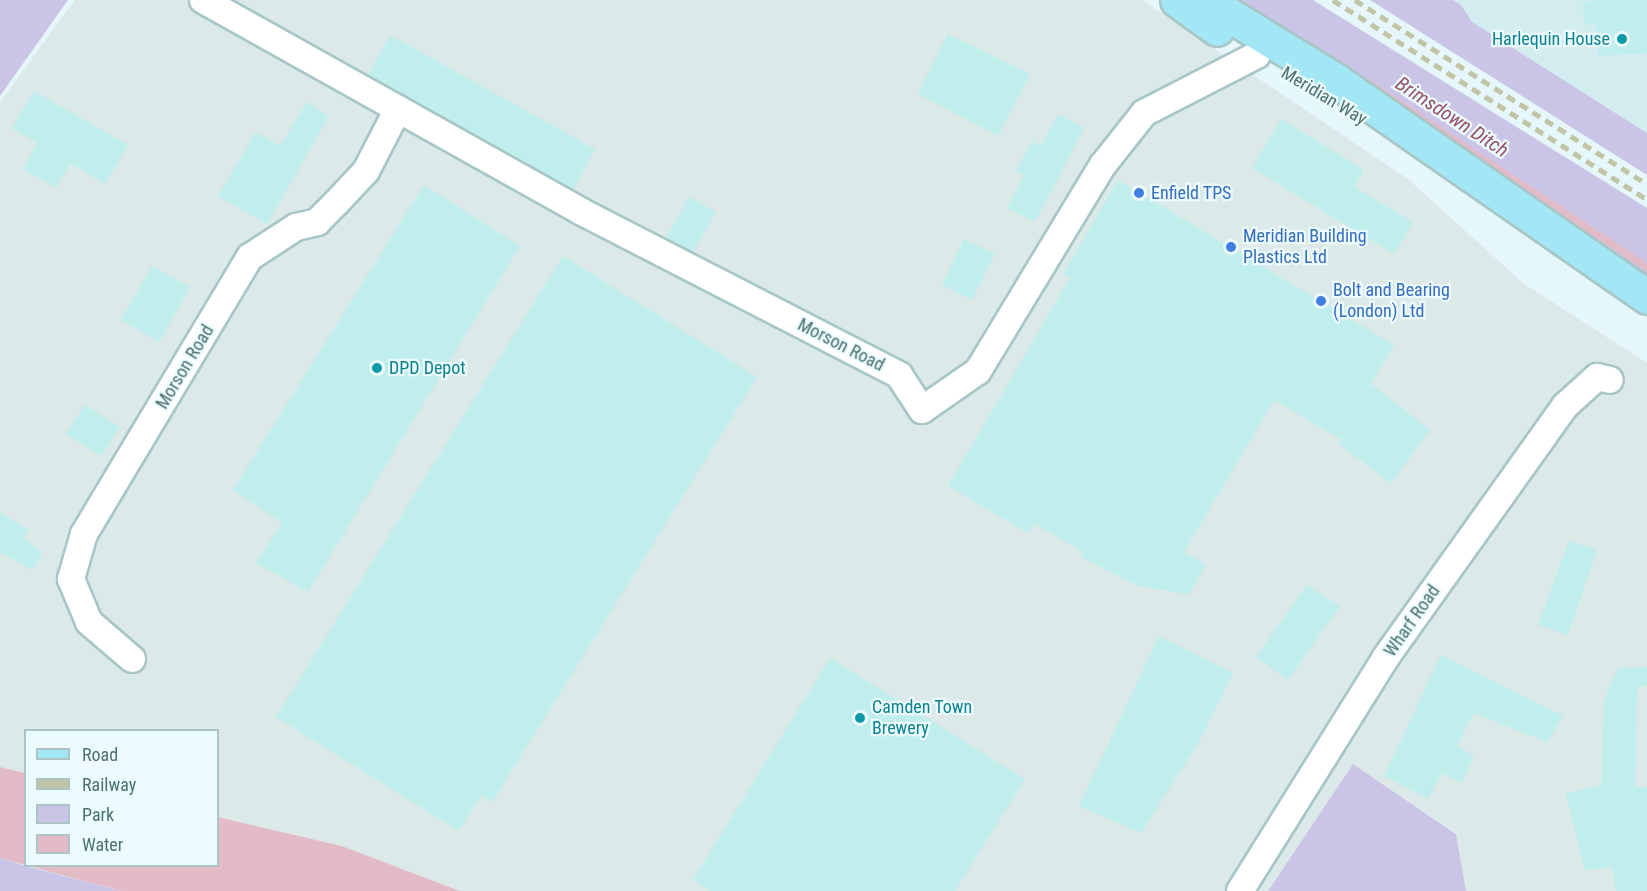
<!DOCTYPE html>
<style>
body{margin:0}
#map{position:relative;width:1647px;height:891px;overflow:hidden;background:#e6f7fb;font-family:"Roboto Condensed",sans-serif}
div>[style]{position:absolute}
.residential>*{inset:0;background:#d2ecef}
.industrial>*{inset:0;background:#dce9e9}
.green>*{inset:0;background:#cac5e7}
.water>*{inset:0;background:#e3bbc7}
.stream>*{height:7px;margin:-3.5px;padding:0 3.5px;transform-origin:3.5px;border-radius:3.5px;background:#e3bbc7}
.building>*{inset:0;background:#bfeeec}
.roads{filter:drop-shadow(2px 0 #a8c6c6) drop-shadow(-2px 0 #a8c6c6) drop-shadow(0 2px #a8c6c6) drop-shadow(0 -2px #a8c6c6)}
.minor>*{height:26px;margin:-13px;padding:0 13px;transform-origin:13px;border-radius:13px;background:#fff}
.primary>*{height:33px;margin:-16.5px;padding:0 16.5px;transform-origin:16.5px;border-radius:16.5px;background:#a3e6f5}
.rail>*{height:4.5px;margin-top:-2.25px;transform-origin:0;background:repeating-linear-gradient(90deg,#c1c4a5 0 9px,transparent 0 15px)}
.dots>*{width:16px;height:16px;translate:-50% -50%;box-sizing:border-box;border:3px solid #ecfbfe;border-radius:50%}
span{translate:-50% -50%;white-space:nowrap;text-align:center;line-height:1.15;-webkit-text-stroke:4.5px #ecfbfe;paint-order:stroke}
.culture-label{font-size:18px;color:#0d838f}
.right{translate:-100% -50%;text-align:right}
.left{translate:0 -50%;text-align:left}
.street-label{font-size:18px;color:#4c726f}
.shop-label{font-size:18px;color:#366cbe}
.water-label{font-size:20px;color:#985165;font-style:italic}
.legend{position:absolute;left:24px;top:729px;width:195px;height:138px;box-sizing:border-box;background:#ecfbfe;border:2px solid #acc4c5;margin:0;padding:8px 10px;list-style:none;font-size:18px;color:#4c726f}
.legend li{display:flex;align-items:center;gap:12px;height:30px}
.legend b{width:30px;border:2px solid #acc4c5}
</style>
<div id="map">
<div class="residential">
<i style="clip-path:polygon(1437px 0,1647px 0,1647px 133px,1502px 41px)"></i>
</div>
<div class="industrial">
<i style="clip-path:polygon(75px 0,1142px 0,1408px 179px,1523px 283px,1647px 363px,1647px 891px,1466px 891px,1456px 833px,1353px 764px,1268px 891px,460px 891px,342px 846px,218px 817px,218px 730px,26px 730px,25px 773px,0 767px,0 102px)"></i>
</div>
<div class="green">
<i style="clip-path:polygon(0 0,68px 0,0 96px)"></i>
<i style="clip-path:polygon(1226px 0,1313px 0,1647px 208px,1647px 275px)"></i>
<i style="clip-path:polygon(1370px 0,1453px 0,1461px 5px,1472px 22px,1647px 133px,1647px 175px)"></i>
<i style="clip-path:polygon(1353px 764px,1456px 834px,1466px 891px,1268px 891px)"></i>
<i style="clip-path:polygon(0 858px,26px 866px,121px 891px,0 891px)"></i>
</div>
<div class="water">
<i style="clip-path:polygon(0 767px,25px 773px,25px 865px,0 858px)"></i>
<i style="clip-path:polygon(218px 817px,342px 846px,460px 891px,121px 891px,28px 866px,218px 866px)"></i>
</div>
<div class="stream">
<i style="left:1364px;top:80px;width:339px;rotate:33.5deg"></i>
</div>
<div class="building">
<i style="clip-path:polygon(1595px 0,1647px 0,1647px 53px,1598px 56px,1596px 24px,1584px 25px,1583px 3px)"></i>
<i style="clip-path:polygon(948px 34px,1030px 74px,998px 136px,918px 94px)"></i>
<i style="clip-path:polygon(390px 35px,595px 149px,573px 190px,368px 75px)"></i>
<i style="clip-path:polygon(34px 91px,128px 145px,105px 184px,70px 163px,56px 188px,23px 169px,37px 143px,12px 128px)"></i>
<i style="clip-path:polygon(307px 102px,329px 116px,267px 224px,218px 196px,256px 132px,280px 146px)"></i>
<i style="clip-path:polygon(1058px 114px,1084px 128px,1035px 222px,1007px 208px,1024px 176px,1016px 171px,1032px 141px,1041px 146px)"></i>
<i style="clip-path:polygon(1281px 119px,1364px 170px,1354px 187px,1413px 222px,1394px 254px,1252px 168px)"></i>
<i style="clip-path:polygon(1118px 180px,1394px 345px,1371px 384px,1430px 430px,1391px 483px,1339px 444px,1342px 440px,1274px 400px,1184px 552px,1206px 565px,1188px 595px,1136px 585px,1081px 557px,1083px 552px,1034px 523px,1028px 533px,948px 486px,1070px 278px,1063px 274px)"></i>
<i style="clip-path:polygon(424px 185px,520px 246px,308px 592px,256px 563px,282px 523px,233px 490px)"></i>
<i style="clip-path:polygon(689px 197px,716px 212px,693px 252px,666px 238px)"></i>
<i style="clip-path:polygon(964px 239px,995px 254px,972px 300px,942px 285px)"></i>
<i style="clip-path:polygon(563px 256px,757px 377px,492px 802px,481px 795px,459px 831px,276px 717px)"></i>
<i style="clip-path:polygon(152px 266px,190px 287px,159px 342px,121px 320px)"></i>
<i style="clip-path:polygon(85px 405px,120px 427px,101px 456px,66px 434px)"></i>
<i style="clip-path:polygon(0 512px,28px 530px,23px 538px,42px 553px,32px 570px,0 552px)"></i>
<i style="clip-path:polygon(1569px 541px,1597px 550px,1568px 635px,1538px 625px)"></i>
<i style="clip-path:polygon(1307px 585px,1340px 606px,1288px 680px,1256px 657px)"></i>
<i style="clip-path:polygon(1159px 636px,1233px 673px,1199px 742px,1141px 833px,1079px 806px)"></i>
<i style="clip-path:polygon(1441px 655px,1563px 716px,1547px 742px,1474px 713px,1457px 745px,1474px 757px,1461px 783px,1442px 773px,1428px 799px,1384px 776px)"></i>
<i style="clip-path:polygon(830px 658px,1025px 779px,955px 891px,711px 891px,693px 880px)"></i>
<i style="clip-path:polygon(1647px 667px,1647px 686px,1637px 687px,1635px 787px,1647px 787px,1647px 891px,1616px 891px,1612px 866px,1585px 871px,1566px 793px,1601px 786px,1604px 701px,1618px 668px)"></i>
</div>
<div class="roads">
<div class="minor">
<i style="left:203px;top:0;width:432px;rotate:29.2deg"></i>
<i style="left:580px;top:211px;width:359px;rotate:27.2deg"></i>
<i style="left:899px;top:375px;width:42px;rotate:56.7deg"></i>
<i style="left:922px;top:410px;width:68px;rotate:-34.9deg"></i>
<i style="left:978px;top:371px;width:241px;rotate:-58.8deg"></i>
<i style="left:1103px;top:165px;width:66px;rotate:-51.7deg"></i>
<i style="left:1144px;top:113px;width:127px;rotate:-27.2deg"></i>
<i style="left:132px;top:659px;width:57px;rotate:-139.3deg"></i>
<i style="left:89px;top:622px;width:47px;rotate:-112.7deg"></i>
<i style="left:71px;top:579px;width:47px;rotate:-73.9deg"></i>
<i style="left:84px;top:534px;width:323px;rotate:-59.1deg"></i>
<i style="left:250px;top:257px;width:55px;rotate:-33.1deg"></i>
<i style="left:296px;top:227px;width:22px;rotate:-13deg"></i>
<i style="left:317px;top:222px;width:27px;rotate:-45deg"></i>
<i style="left:336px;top:203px;width:44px;rotate:-46.8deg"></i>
<i style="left:366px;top:171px;width:70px;rotate:-62.7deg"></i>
<i style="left:1240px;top:891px;width:276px;rotate:-58deg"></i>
<i style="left:1386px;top:657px;width:308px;rotate:-54.5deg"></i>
<i style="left:1565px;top:406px;width:43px;rotate:-42.2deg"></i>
<i style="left:1597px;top:377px;width:13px;rotate:13deg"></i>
</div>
<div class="primary">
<i style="left:1177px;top:0;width:49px;rotate:35.9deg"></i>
<i style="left:1205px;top:0;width:153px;rotate:31.6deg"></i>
<i style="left:1335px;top:80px;width:380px;rotate:34.8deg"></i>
</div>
</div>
<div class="rail">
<i style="left:1333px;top:0;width:372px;rotate:32.4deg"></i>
<i style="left:1355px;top:0;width:345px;rotate:32.2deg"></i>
</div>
<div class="dots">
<i style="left:1622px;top:39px;background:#0f9aa8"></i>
<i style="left:1139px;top:193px;background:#3f7fe0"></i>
<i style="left:1231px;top:247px;background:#3f7fe0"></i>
<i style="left:1321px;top:301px;background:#3f7fe0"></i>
<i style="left:377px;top:368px;background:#0f9aa8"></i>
<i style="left:860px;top:718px;background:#0f9aa8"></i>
</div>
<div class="culture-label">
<span class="right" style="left:1610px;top:39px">Harlequin House</span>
<span class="left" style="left:389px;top:368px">DPD Depot</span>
<span class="left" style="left:872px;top:718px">Camden Town<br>Brewery</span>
</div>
<div class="street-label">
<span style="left:1324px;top:96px;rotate:31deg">Meridian Way</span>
<span style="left:841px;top:345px;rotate:27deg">Morson Road</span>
<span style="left:185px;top:367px;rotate:-59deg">Morson Road</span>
<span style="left:1412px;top:621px;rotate:-55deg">Wharf Road</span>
</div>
<div class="shop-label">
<span class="left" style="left:1151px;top:193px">Enfield TPS</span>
<span class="left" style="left:1243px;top:247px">Meridian Building<br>Plastics Ltd</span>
<span class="left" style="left:1333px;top:301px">Bolt and Bearing<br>(London) Ltd</span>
</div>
<div class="water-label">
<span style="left:1452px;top:117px;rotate:33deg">Brimsdown Ditch</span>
</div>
<ul class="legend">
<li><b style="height:8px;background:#a3e6f5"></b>Road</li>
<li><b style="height:8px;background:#c1c4a5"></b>Railway</li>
<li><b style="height:16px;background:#cac5e7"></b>Park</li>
<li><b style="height:16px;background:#e3bbc7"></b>Water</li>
</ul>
</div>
